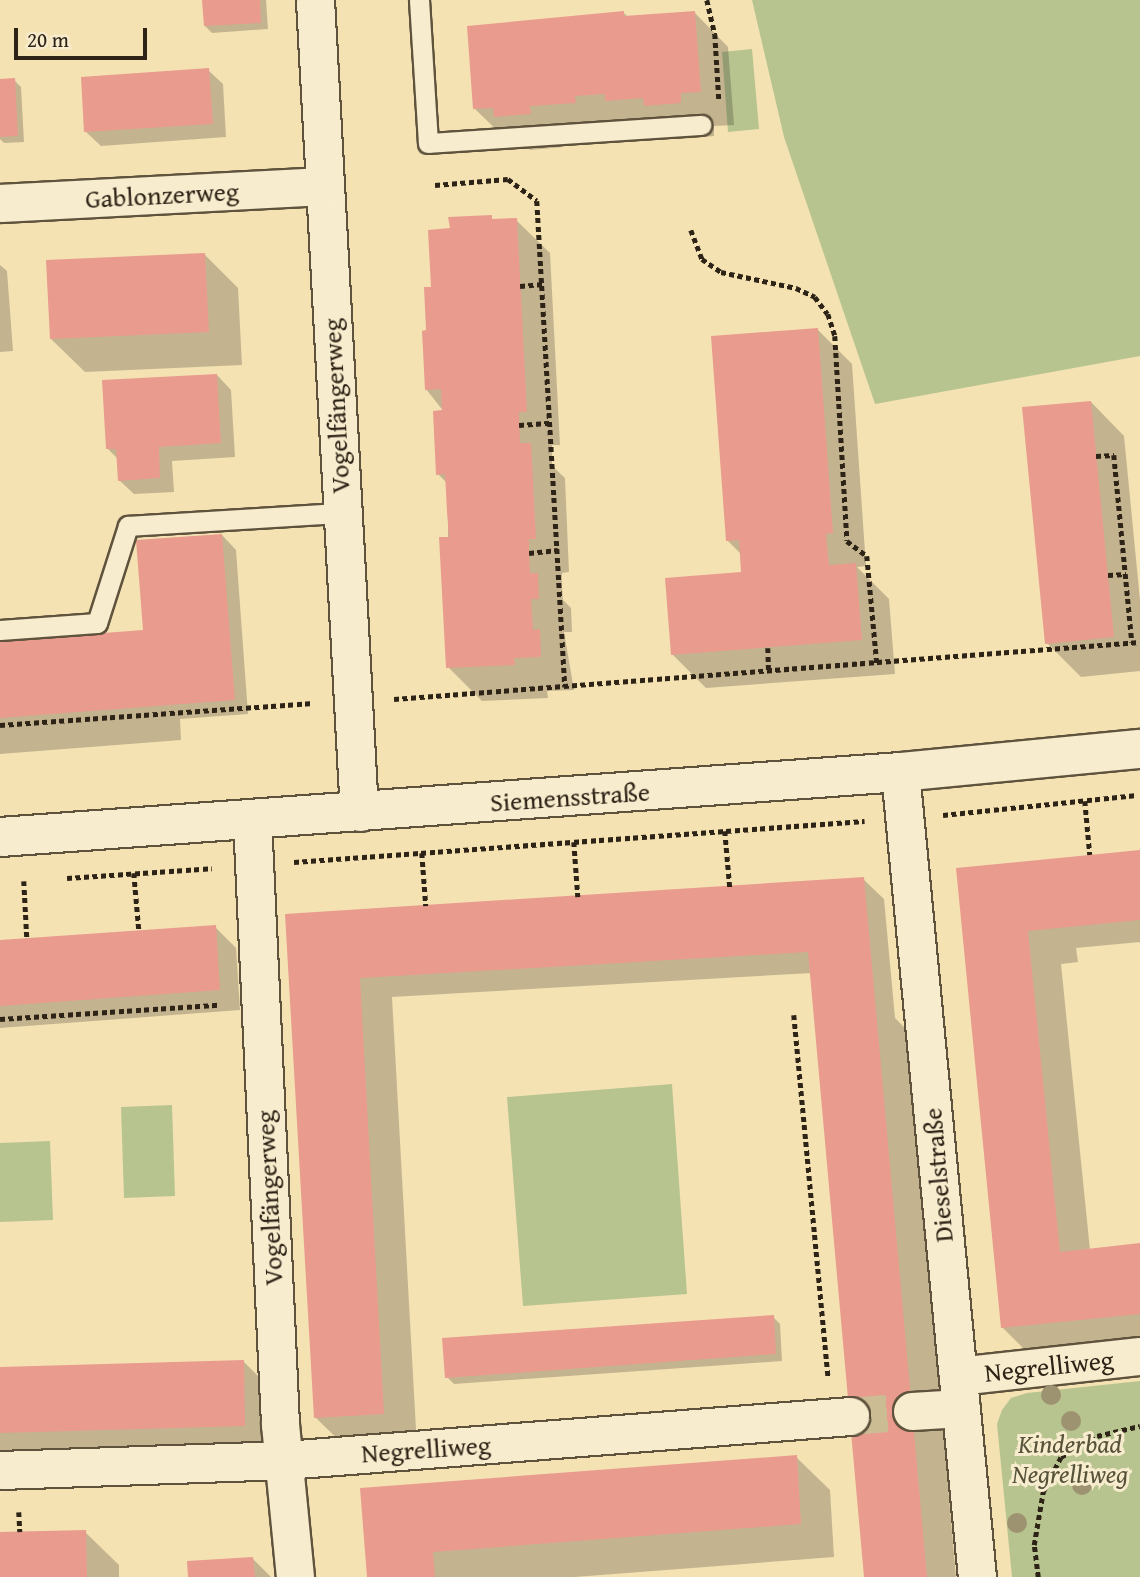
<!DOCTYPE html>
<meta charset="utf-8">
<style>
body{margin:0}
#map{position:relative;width:1140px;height:1577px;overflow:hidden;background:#f4e2b3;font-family:"Gentium Book Plus",serif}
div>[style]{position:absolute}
.green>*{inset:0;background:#b8c48f}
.shadow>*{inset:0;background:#0003}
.building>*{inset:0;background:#e99b8e}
.street-tunnel>*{height:37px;margin-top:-18.5px;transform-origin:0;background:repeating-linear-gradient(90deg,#ccbc94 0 37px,transparent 0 55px)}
.path>*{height:4.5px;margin-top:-2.25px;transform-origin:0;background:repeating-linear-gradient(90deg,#2d2316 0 5px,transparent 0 8.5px)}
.roads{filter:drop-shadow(2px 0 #5f533d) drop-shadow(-2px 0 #5f533d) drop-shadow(0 2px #5f533d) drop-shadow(0 -2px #5f533d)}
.lane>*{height:19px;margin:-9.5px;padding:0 9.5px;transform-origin:9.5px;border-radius:9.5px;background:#f8ecce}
.street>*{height:37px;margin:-18.5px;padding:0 18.5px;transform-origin:18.5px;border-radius:18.5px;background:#f8ecce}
.secondary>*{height:38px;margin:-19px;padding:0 19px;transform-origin:19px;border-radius:19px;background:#f8ecce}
.trees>*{width:20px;height:20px;margin:-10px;border-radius:50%;background:#9e9370}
span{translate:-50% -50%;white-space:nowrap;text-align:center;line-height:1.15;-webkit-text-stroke:6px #f8ecce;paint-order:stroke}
.street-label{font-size:26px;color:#2d2316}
.park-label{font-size:26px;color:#57533a;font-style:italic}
.scale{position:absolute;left:14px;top:28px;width:133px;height:32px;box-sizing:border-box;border:4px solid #2d2316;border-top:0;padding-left:9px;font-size:21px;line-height:24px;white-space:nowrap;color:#2d2316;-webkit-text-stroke:5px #f8ecce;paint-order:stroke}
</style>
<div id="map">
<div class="green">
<i style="clip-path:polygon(752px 0,1140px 0,1140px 356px,875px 404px,784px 137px)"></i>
<i style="clip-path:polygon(752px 49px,759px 129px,728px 132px,722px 52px)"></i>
<i style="clip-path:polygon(672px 1084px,687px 1294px,523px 1306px,507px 1097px)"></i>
<i style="clip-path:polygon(172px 1105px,175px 1196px,124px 1198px,121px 1107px)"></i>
<i style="clip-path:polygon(50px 1141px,53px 1220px,0 1222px,0 1143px)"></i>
<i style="clip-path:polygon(1140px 1381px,1140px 1577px,1012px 1577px,997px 1424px,1002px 1410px,1011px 1398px,1027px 1393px)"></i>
</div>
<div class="shadow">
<i style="clip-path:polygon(204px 0,266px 0,268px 29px,212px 33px,205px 26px)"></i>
<i style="clip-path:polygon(623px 12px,629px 18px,695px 13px,728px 47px,734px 125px,714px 126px,714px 136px,679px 139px,672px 132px,562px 139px,563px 147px,530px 150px,521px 141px,509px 142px,475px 109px)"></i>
<i style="clip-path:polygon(208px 70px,223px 84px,226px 137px,101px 146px,86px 132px)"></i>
<i style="clip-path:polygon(14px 80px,21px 87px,24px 142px,4px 143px,0 139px,0 81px)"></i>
<i style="clip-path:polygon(516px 220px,550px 253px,560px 445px,552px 445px,552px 466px,565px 478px,569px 572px,562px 573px,562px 588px,563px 600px,571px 608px,572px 632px,564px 632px,574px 690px,547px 691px,548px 698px,482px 701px,448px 667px,448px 484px,438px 474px,444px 412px,426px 389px,428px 332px,433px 288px)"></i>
<i style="clip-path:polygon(204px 254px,238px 288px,242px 365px,85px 372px,51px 339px)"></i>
<i style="clip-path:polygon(0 265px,7px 271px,13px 351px,0 352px)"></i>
<i style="clip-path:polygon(818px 330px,852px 364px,866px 566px,857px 567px,889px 599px,895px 674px,706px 688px,672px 654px,743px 573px,741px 554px,727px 540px)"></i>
<i style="clip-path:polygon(217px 375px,231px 390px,235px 457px,172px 461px,174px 492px,134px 494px,119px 480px,118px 459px,108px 449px)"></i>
<i style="clip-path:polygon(1091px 402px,1124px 436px,1140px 600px,1140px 671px,1081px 677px,1047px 643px)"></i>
<i style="clip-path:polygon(222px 535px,236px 550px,248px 714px,180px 719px,181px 740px,0 754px,0 643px,144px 632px)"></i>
<i style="clip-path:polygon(1140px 852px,1140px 942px,1076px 948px,1078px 962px,1061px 964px,1090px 1250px,1140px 1245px,1140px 1350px,1036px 1361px,1002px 1327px,958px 870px)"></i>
<i style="clip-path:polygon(863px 879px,884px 899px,895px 1018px,908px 1031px,956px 1577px,867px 1577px,812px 973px,392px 997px,417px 1447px,350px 1451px,316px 1418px,287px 916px)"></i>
<i style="clip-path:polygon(215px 927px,236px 948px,240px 1010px,0 1028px,0 942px)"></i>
<i style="clip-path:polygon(773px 1317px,780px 1324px,782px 1361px,454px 1384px,447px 1377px)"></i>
<i style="clip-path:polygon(243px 1361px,277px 1395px,278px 1459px,0 1467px,0 1368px)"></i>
<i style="clip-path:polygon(796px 1457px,830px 1490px,834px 1557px,575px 1577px,369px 1577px,362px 1490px)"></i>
<i style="clip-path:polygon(85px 1532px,119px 1565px,119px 1577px,0 1577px,0 1534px)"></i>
<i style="clip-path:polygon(253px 1559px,271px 1577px,190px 1577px)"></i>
</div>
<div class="building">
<i style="clip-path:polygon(202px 0,260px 0,261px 23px,204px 26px)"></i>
<i style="clip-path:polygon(624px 11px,624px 16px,695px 11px,701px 92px,681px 93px,681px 103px,644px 106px,643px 98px,605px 101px,605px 94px,575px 96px,576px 103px,530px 106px,531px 114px,494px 117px,493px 108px,473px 109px,467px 26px)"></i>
<i style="clip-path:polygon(209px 68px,213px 124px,84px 132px,81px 77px)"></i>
<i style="clip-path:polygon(15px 78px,18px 136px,0 137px,0 79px)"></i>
<i style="clip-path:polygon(492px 215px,492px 219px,517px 218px,527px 412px,519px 412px,520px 443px,531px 443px,536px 539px,529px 539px,529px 553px,530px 573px,538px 573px,539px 599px,531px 599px,533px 630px,540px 629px,541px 657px,514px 658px,515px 665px,446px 668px,439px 537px,449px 537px,447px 512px,445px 474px,436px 475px,433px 411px,442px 410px,441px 389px,425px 390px,422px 331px,426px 330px,424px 287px,431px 287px,428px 230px,450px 228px,448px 217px)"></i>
<i style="clip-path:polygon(205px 253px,209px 332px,50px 339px,46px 260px)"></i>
<i style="clip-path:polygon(818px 328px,833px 533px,826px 534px,829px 565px,856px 563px,862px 640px,671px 655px,665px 578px,741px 572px,739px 540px,726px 541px,711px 336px)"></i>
<i style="clip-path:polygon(217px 374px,221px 443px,159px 447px,160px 478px,118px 481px,116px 449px,106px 449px,102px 380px)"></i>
<i style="clip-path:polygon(1091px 401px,1114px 637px,1045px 644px,1022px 407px)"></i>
<i style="clip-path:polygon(222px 534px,235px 700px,0 718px,0 641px,143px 630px,136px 540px)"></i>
<i style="clip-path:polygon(1140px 850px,1140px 920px,1028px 931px,1060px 1252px,1140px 1243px,1140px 1314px,1001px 1328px,956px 868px)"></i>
<i style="clip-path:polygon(864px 877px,927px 1577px,864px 1577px,808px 952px,360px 978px,384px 1414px,314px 1418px,285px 914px)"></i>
<i style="clip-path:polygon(216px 925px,220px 990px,0 1006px,0 940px)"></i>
<i style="clip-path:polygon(774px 1315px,776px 1354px,445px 1378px,442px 1338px)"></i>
<i style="clip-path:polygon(244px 1360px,245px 1426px,0 1433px,0 1367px)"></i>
<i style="clip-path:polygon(797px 1455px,801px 1524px,433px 1552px,435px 1577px,367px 1577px,360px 1488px)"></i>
<i style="clip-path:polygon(86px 1530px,87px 1577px,0 1577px,0 1532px)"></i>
<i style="clip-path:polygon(253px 1557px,255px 1577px,188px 1577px,187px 1561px)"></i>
</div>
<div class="street-tunnel">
<i style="left:850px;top:1416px;width:62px;rotate:-4.6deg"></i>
</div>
<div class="path">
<i style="left:707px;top:0;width:35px;rotate:77deg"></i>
<i style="left:715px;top:34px;width:66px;rotate:86.5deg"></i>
<i style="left:435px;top:185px;width:73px;rotate:-4.7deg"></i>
<i style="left:508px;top:179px;width:36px;rotate:37deg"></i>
<i style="left:537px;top:201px;width:487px;rotate:86.7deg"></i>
<i style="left:691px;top:230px;width:31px;rotate:69deg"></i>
<i style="left:702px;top:259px;width:23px;rotate:34deg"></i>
<i style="left:721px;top:272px;width:77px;rotate:12deg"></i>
<i style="left:796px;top:288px;width:21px;rotate:25deg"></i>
<i style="left:815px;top:297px;width:21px;rotate:53deg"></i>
<i style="left:828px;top:314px;width:23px;rotate:72deg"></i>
<i style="left:835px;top:336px;width:205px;rotate:86.6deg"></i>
<i style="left:847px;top:541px;width:25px;rotate:37deg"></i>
<i style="left:867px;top:556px;width:108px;rotate:84.7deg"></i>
<i style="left:520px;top:286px;width:23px;rotate:-5deg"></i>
<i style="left:519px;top:425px;width:32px;rotate:-4deg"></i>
<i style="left:1096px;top:456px;width:18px;rotate:-3deg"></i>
<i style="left:1114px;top:455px;width:188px;rotate:84.5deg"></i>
<i style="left:529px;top:553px;width:29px;rotate:-6deg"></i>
<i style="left:1108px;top:575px;width:18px;rotate:-3deg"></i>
<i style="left:768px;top:648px;width:24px;rotate:88deg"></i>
<i style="left:394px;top:699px;width:748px;rotate:-4.37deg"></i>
<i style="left:0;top:725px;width:314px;rotate:-4deg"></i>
<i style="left:1085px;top:801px;width:54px;rotate:84.7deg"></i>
<i style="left:943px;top:815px;width:195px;rotate:-5.9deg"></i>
<i style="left:725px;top:831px;width:57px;rotate:85deg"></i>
<i style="left:574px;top:842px;width:55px;rotate:85.8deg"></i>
<i style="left:422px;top:853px;width:53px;rotate:85.7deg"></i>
<i style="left:294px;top:862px;width:572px;rotate:-4.11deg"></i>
<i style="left:134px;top:873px;width:57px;rotate:85deg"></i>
<i style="left:67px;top:878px;width:145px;rotate:-3.9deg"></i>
<i style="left:24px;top:881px;width:57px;rotate:87deg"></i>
<i style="left:794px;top:1015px;width:363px;rotate:84.6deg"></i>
<i style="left:0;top:1019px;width:219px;rotate:-3.7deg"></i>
<i style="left:19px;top:1512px;width:20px;rotate:87deg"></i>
<i style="left:1038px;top:1577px;width:32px;rotate:-97deg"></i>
<i style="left:1034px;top:1545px;width:54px;rotate:-80.4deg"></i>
<i style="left:1043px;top:1492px;width:39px;rotate:-63deg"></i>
<i style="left:1061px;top:1457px;width:42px;rotate:-30.3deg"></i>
<i style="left:1097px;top:1436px;width:44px;rotate:-13.1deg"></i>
</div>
<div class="roads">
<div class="lane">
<i style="left:419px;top:0;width:143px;rotate:86.4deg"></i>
<i style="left:428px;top:143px;width:274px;rotate:-3.8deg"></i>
<i style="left:0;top:630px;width:97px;rotate:-4.1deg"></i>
<i style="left:97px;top:623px;width:102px;rotate:-72.3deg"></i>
<i style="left:128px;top:526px;width:214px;rotate:-3.5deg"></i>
</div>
<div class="street">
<i style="left:315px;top:0;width:813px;rotate:86.9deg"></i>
<i style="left:0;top:203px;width:325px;rotate:-3deg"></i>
<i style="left:900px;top:772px;width:809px;rotate:84.54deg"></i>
<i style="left:252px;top:819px;width:606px;rotate:87.35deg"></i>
<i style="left:280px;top:1424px;width:154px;rotate:84.4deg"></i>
<i style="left:958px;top:1376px;width:183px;rotate:-6.3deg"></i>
<i style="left:912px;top:1411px;width:49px;rotate:-3.5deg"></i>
<i style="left:0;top:1470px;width:285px;rotate:-2deg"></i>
<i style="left:285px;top:1460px;width:567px;rotate:-4.45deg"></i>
</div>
<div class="secondary">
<i style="left:0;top:837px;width:902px;rotate:-4.13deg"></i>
<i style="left:900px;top:772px;width:241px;rotate:-5.5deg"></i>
</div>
</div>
<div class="trees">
<i style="left:1051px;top:1395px"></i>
<i style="left:1071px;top:1421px"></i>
<i style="left:1082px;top:1485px"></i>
<i style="left:1017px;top:1523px"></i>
</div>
<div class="street-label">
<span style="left:162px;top:195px;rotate:-3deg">Gablonzerweg</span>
<span style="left:336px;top:406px;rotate:-93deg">Vogelfängerweg</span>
<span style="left:570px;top:797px;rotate:-4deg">Siemensstraße</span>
<span style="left:938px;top:1175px;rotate:-95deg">Dieselstraße</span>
<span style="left:269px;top:1198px;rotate:-93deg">Vogelfängerweg</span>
<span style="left:1049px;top:1366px;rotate:-6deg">Negrelliweg</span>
<span style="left:426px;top:1449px;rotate:-4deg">Negrelliweg</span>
</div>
<div class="park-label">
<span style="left:1070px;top:1459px">Kinderbad<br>Negrelliweg</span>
</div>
<div class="scale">20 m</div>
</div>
